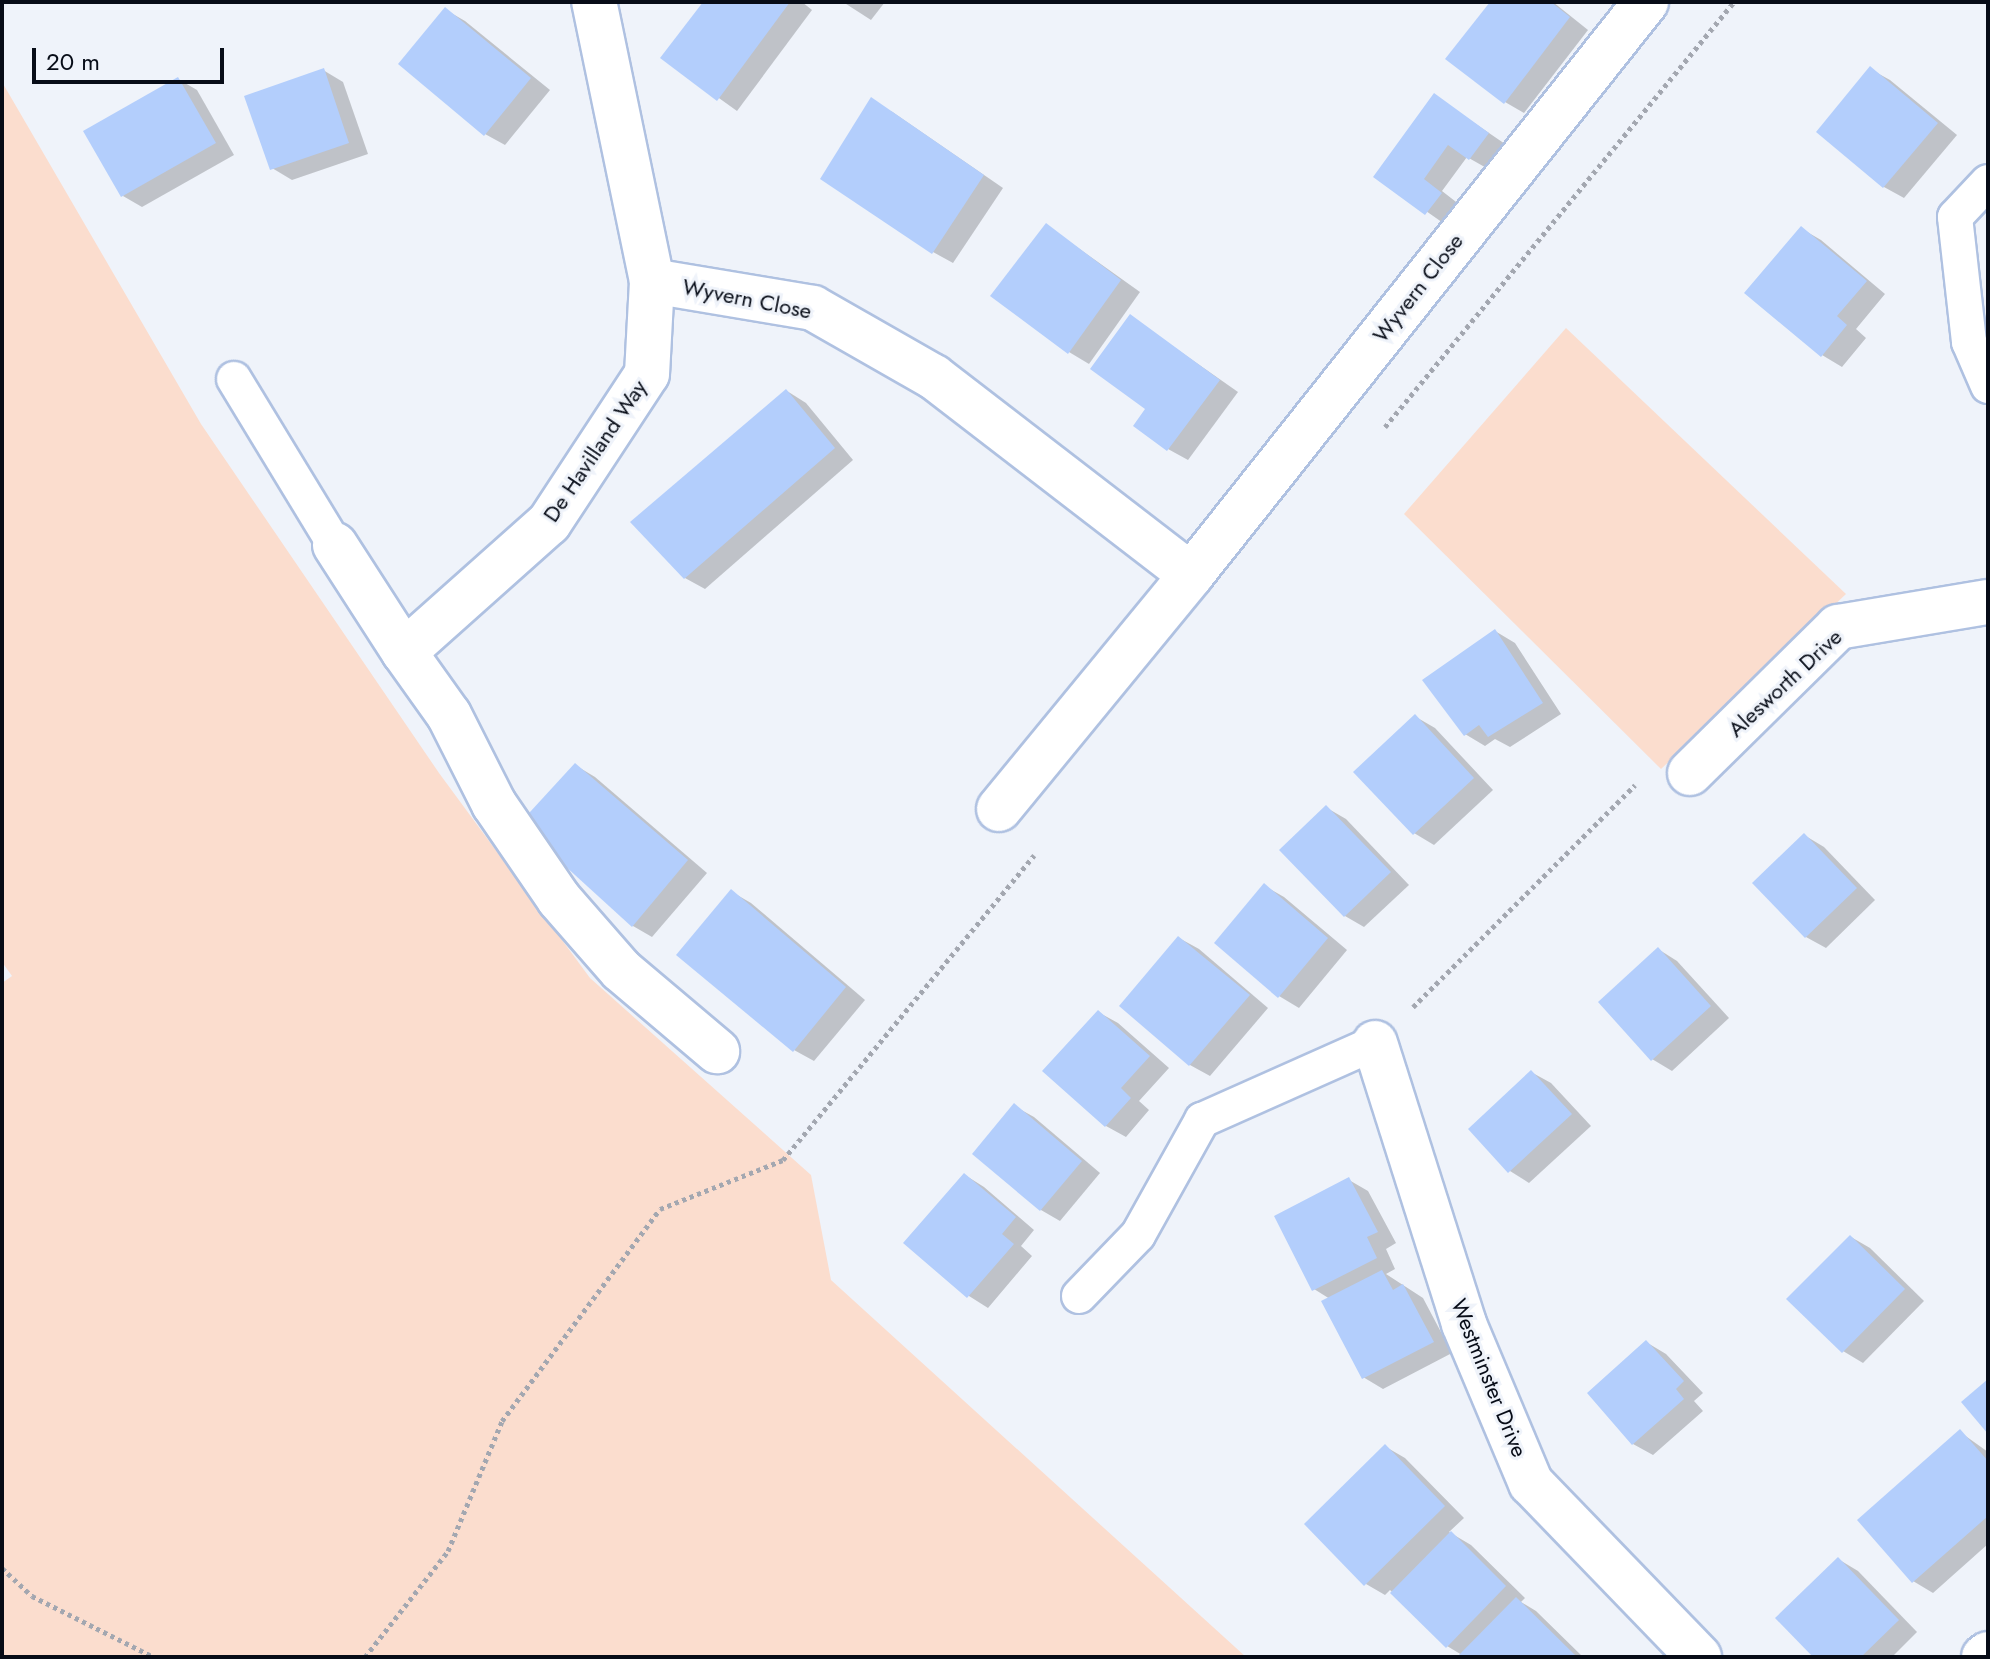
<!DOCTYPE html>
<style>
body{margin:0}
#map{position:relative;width:1990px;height:1659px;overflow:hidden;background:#eff3fa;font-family:Jost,sans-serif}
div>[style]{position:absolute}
.green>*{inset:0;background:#fbddce}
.shadow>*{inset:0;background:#0003}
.building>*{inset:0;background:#b3cefc}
.path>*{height:5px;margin-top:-2.5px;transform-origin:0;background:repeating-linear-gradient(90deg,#a3a7b0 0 4px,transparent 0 8px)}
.roads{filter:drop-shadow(2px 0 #afc1e1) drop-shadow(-2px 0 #afc1e1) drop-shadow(0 2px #afc1e1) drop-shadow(0 -2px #afc1e1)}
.service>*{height:34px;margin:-17px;padding:0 17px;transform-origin:17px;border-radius:17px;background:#fff}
.minor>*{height:44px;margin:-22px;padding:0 22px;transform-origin:22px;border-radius:22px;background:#fff}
span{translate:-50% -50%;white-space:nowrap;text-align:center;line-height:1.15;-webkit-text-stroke:6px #eff3fa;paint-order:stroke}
.street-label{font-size:22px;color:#070c17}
.frame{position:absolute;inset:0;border:4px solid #070c17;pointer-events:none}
.scale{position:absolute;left:32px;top:48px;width:192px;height:36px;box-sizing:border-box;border:4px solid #070c17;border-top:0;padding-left:10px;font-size:24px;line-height:28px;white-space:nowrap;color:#070c17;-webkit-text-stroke:6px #eff3fa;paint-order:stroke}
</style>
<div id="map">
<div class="green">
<i style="clip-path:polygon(2px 82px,201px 424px,439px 773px,590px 978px,811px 1175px,831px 1280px,1246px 1657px,2px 1657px,2px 983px,12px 976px,2px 962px)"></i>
<i style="clip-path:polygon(1566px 328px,1846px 594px,1661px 769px,1404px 514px)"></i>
</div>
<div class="shadow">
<i style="clip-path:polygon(705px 2px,802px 2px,812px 10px,737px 111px,663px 58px)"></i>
<i style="clip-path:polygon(843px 2px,885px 2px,871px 20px)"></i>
<i style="clip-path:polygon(1493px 2px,1553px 2px,1588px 30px,1524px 113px,1505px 102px)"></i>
<i style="clip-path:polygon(446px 10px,465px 21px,550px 90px,505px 145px,485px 134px)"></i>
<i style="clip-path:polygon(1870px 69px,1890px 80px,1957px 135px,1904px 198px,1884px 187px,1819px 132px)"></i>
<i style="clip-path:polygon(323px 70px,343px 82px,368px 154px,292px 180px,272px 168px)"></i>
<i style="clip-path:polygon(178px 79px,197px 90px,234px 155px,142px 207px,123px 196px)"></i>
<i style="clip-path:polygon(1435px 96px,1508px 146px,1490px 170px,1467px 157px,1442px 191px,1460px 205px,1446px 225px,1376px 176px)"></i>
<i style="clip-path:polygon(891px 111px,1003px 188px,953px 263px,933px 252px)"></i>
<i style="clip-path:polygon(1046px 225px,1140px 292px,1089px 364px,1069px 352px)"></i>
<i style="clip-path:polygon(1802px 229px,1821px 240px,1885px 294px,1856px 329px,1866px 338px,1842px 367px,1822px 355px)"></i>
<i style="clip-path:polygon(1131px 317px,1238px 392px,1188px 460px,1168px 449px,1148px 408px)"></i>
<i style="clip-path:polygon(787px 391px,806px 403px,853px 460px,705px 589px,685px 578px,633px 522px)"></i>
<i style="clip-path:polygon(1495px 631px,1515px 643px,1561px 714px,1510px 747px,1495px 739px,1485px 746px,1465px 734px)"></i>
<i style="clip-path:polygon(1416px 717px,1435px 728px,1493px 790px,1434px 845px,1414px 833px)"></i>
<i style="clip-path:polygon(575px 765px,595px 777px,707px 873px,652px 937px,633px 926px)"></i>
<i style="clip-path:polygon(1327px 808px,1346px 819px,1409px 885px,1364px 927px,1345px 916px)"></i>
<i style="clip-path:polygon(1804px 835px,1824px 847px,1875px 900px,1826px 948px,1806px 937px)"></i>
<i style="clip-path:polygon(1265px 886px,1284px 897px,1347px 950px,1299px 1008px,1279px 996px)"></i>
<i style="clip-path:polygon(732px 892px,751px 903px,865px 1000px,814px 1061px,794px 1050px)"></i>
<i style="clip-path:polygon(1179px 938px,1199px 949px,1268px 1008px,1210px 1076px,1190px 1065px,1122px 1006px)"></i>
<i style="clip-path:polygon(1658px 949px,1677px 961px,1729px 1018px,1672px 1071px,1652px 1059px)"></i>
<i style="clip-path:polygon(1098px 1012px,1118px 1023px,1169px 1068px,1139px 1101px,1149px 1110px,1126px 1137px,1106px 1126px)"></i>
<i style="clip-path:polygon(1531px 1072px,1551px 1083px,1591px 1126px,1529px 1183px,1510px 1171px)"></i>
<i style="clip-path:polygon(1014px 1106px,1034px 1117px,1100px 1173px,1060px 1221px,1041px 1210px)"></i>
<i style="clip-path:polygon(965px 1175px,984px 1187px,1034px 1230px,1021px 1246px,1032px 1256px,988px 1308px,969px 1296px,906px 1243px)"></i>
<i style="clip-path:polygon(1349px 1180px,1368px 1191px,1396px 1243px,1386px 1249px,1395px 1269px,1386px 1274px,1423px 1298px,1452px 1353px,1383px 1389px,1363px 1377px,1330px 1299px,1314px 1289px)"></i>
<i style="clip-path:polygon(1851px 1237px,1870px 1248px,1924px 1301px,1863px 1363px,1843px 1351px)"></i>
<i style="clip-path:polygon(1646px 1342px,1666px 1354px,1703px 1393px,1694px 1401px,1703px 1411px,1653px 1455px,1633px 1444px)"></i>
<i style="clip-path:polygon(1960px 1432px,1988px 1452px,1988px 1544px,1933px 1593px,1913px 1581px)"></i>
<i style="clip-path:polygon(1386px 1447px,1405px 1458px,1464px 1518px,1449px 1532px,1471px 1545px,1525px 1598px,1521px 1602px,1536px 1611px,1583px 1657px,1460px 1657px,1462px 1655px,1447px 1646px,1390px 1590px,1385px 1595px,1366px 1584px)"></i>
<i style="clip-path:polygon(1838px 1559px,1858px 1571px,1917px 1632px,1892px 1657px,1815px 1657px)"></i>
</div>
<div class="building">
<i style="clip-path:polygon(703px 2px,790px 2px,717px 101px,660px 58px)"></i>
<i style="clip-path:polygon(1490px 2px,1551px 2px,1570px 17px,1504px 104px,1445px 59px)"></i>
<i style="clip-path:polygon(445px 7px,531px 78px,484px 136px,398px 64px)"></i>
<i style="clip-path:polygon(1870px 66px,1938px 123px,1883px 188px,1816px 132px)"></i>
<i style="clip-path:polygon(324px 68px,349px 143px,270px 170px,244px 96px)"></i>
<i style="clip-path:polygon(178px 77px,216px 143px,121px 197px,83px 131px)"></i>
<i style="clip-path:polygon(1434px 93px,1489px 133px,1469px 160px,1448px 145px,1424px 179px,1442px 193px,1425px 215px,1373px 177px)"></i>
<i style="clip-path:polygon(871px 97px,984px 175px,932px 254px,820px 179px)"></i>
<i style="clip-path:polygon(1046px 223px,1121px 280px,1068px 354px,990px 296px)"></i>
<i style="clip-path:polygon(1801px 226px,1867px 281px,1837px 316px,1847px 325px,1821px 357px,1744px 293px)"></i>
<i style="clip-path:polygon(1130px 314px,1220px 380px,1167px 451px,1133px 426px,1145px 409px,1090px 369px)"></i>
<i style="clip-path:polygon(786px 389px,835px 448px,684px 579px,630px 522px)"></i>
<i style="clip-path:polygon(1495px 629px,1543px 703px,1488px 737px,1479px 725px,1464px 736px,1422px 680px)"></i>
<i style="clip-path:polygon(1415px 714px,1474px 778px,1413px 835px,1353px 772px)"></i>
<i style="clip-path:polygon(575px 763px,688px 860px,632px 927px,519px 824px)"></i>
<i style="clip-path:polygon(1326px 805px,1391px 872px,1344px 917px,1279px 850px)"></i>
<i style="clip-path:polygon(1804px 833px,1857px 888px,1805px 938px,1752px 883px)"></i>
<i style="clip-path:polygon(1264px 883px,1328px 938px,1278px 998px,1214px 943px)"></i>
<i style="clip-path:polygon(731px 889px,846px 987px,793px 1052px,676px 955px)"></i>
<i style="clip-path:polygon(1178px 936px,1250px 995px,1189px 1066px,1119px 1006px)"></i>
<i style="clip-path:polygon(1658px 947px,1711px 1006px,1651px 1061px,1598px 1002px)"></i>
<i style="clip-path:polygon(1098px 1010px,1150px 1056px,1121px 1088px,1131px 1098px,1105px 1127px,1042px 1071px)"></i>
<i style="clip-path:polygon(1531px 1070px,1572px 1114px,1508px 1173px,1468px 1129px)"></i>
<i style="clip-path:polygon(1014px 1103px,1082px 1161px,1040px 1211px,972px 1154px)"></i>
<i style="clip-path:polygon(964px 1173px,1016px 1217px,1002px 1234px,1014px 1244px,967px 1298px,903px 1243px)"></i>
<i style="clip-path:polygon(1349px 1177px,1378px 1232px,1367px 1237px,1377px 1258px,1312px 1291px,1274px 1216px)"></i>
<i style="clip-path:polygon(1850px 1235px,1905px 1289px,1842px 1353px,1786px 1299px)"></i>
<i style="clip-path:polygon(1382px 1270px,1393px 1290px,1403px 1284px,1434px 1342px,1362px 1379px,1321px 1301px)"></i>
<i style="clip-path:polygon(1646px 1340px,1684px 1381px,1676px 1389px,1684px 1399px,1632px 1445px,1587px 1393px)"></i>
<i style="clip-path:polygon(1988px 1379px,1988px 1434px,1961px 1402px)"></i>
<i style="clip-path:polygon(1960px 1429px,1988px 1461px,1988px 1516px,1912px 1583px,1857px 1520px)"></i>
<i style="clip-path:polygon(1385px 1444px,1445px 1506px,1364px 1586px,1304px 1524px)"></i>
<i style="clip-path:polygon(1451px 1531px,1506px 1586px,1446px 1648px,1390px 1593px)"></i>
<i style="clip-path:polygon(1838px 1557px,1899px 1620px,1861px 1657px,1813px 1657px,1775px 1618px)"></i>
<i style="clip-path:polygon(1516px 1597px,1577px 1657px,1457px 1657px)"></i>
</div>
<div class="path">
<i style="left:1385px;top:427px;width:550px;rotate:-50.61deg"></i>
<i style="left:1413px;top:1007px;width:314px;rotate:-45deg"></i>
<i style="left:2px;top:1568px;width:41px;rotate:43deg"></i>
<i style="left:32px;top:1596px;width:136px;rotate:26.6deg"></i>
<i style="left:365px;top:1657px;width:135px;rotate:-51.9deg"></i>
<i style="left:448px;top:1551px;width:141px;rotate:-67.4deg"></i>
<i style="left:502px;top:1421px;width:264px;rotate:-53.3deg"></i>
<i style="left:660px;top:1209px;width:132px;rotate:-21.7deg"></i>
<i style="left:783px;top:1160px;width:395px;rotate:-50.5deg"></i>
</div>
<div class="roads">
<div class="service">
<i style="left:1988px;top:182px;width:48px;rotate:133.3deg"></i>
<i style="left:1955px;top:217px;width:126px;rotate:83.6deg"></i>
<i style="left:1969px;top:342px;width:48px;rotate:66.6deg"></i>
<i style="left:234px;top:379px;width:194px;rotate:58.7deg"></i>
<i style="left:1079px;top:1296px;width:85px;rotate:-46deg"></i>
<i style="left:1138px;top:1235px;width:132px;rotate:-60.9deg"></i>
<i style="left:1202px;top:1120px;width:189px;rotate:-24deg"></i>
</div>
<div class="minor">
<i style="left:652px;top:281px;width:163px;rotate:9.5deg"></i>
<i style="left:813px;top:308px;width:139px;rotate:29.7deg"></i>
<i style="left:934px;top:377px;width:324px;rotate:37.6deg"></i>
<i style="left:1191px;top:575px;width:732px;rotate:-51.55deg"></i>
<i style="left:335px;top:545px;width:127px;rotate:57.2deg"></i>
<i style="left:404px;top:652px;width:77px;rotate:54.5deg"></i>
<i style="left:449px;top:715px;width:100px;rotate:63.2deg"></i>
<i style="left:494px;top:804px;width:115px;rotate:55.6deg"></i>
<i style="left:559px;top:899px;width:94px;rotate:48.9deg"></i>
<i style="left:621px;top:970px;width:126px;rotate:40.2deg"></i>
<i style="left:404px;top:652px;width:194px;rotate:-41.7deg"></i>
<i style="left:549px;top:523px;width:178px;rotate:-56.7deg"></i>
<i style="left:647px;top:374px;width:93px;rotate:-86.9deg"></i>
<i style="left:652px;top:281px;width:285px;rotate:-101.7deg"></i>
<i style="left:1690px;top:773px;width:208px;rotate:-44.6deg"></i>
<i style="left:1838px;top:627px;width:152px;rotate:-9.5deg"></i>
<i style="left:999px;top:809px;width:303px;rotate:-50.6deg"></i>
<i style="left:1375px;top:1043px;width:295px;rotate:72.4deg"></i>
<i style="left:1464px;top:1324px;width:173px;rotate:67.2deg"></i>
<i style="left:1531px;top:1483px;width:242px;rotate:46deg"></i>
<i style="left:1984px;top:1657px;width:5px;rotate:-37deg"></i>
</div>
</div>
<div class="street-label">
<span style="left:1418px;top:288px;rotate:-52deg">Wyvern Close</span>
<span style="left:747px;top:299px;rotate:11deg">Wyvern Close</span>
<span style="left:595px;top:451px;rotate:-56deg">De Havilland Way</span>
<span style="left:1785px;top:683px;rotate:-43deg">Alesworth Drive</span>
<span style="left:1489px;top:1378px;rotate:68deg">Westminster Drive</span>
</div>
<div class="frame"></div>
<div class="scale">20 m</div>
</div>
